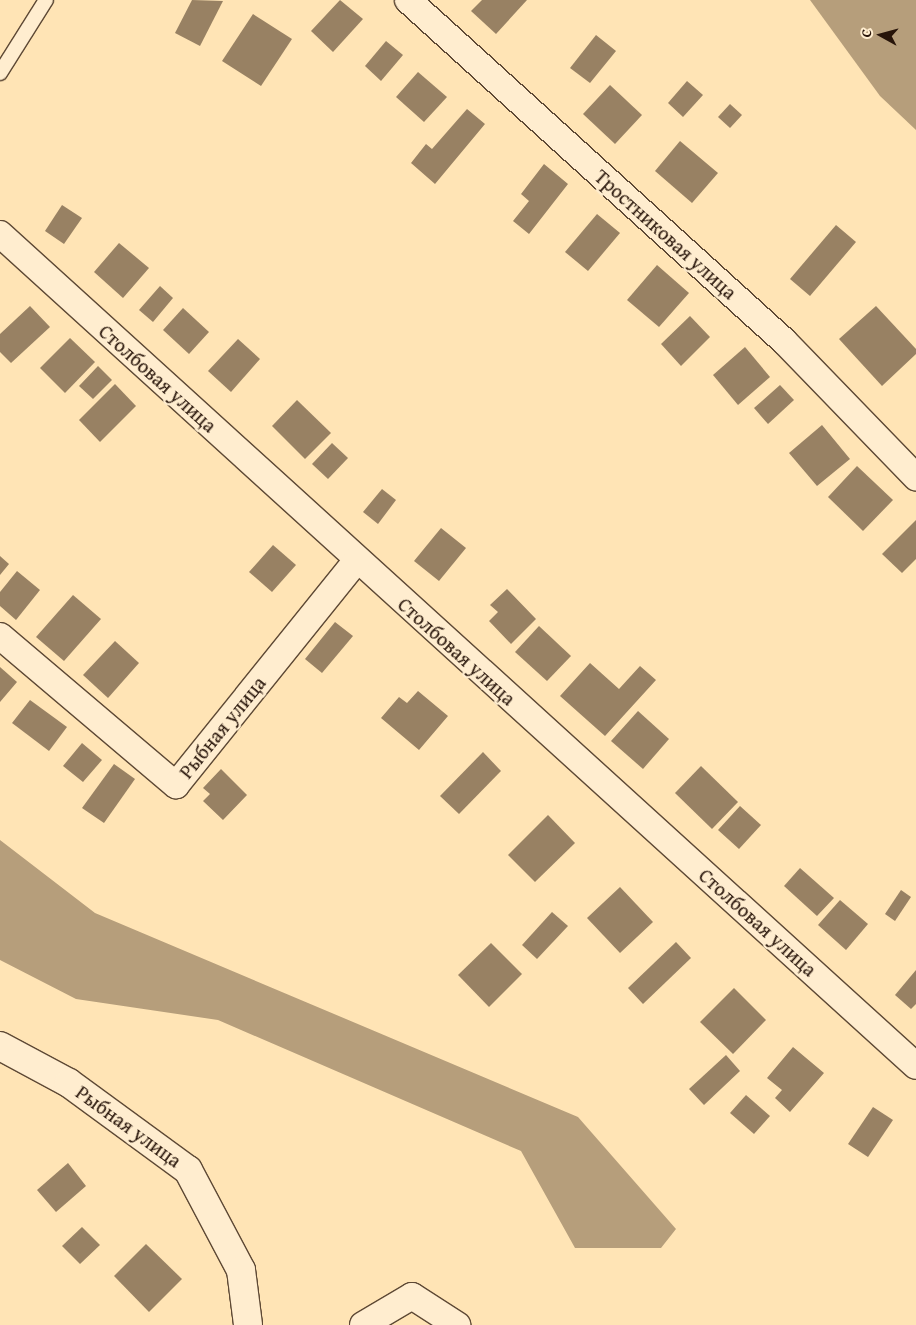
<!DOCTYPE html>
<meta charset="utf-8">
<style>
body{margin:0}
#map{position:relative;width:916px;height:1325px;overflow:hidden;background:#ffe4b5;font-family:"Gentium Book Plus",serif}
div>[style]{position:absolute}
.water>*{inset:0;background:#b69e7b}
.building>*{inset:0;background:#988163}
.roads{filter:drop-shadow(1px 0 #5e4935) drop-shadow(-1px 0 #5e4935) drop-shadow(0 1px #5e4935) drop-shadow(0 -1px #5e4935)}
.service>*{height:14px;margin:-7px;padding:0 7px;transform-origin:7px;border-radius:7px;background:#ffedcf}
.minor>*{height:26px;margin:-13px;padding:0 13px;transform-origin:13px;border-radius:13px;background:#ffedcf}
.tertiary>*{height:28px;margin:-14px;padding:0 14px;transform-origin:14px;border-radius:14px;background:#ffedcf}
span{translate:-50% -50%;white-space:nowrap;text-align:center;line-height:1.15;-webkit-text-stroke:4.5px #ffedcf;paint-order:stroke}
.street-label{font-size:20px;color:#28150a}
.north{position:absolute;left:856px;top:10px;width:50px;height:50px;-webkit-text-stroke:4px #ffedcf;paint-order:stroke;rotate:277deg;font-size:14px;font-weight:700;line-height:20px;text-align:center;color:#28150a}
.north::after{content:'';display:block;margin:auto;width:18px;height:22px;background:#28150a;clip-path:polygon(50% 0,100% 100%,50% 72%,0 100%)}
</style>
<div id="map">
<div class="water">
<i style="clip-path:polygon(810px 0,916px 0,916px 130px,880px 96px)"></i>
<i style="clip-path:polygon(0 840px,95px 913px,578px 1117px,676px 1229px,661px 1248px,575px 1248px,521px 1151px,218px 1020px,76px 999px,0 960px)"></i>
</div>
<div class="building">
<i style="clip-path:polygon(192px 0,223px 1px,200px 46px,175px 33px)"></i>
<i style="clip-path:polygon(340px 0,363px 19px,333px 52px,311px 31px)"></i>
<i style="clip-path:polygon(482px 0,527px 0,496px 34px,471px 11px)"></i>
<i style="clip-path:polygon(253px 14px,292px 39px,261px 86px,222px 61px)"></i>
<i style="clip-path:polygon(596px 35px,616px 51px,590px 83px,570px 68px)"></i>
<i style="clip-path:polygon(386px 41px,403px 55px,381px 81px,365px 66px)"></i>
<i style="clip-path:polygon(418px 72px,447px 97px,424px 122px,396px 97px)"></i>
<i style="clip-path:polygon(687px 81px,703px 95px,683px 117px,668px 103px)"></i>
<i style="clip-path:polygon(610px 85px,642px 115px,615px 144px,583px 114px)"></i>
<i style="clip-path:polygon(730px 104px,742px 115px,730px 128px,718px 117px)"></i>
<i style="clip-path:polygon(467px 109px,485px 124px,435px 184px,411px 163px,426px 144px,432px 149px)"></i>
<i style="clip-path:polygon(680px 141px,718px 173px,692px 203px,655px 171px)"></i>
<i style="clip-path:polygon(544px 164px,568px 184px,529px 234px,513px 221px,529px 201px,521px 194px)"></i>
<i style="clip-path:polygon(62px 205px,82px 218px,64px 244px,45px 231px)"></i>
<i style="clip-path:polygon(597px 214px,620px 233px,588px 271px,565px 252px)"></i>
<i style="clip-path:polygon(836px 225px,856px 242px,810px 296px,790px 279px)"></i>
<i style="clip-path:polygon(119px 243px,149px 268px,123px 298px,94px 272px)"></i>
<i style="clip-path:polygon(657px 265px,689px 293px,659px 327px,627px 300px)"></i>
<i style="clip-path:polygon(160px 286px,173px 298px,153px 322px,139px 310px)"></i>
<i style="clip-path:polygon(30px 306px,50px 327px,11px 363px,0 352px,0 334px)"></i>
<i style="clip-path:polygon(876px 306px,916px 349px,916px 354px,882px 386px,839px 339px)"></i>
<i style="clip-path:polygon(183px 308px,209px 332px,189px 354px,163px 330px)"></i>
<i style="clip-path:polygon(690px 316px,710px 337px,681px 366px,661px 344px)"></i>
<i style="clip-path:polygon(70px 338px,95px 362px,65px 393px,40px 368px)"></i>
<i style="clip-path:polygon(238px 339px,260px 359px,231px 392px,208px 371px)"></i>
<i style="clip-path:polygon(745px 347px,770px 377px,738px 405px,713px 375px)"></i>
<i style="clip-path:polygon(98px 366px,112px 380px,93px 399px,79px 386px)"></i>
<i style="clip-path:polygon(115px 384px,136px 406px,100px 442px,79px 420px)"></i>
<i style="clip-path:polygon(780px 385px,794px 400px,768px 424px,754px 408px)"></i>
<i style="clip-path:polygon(297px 400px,331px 433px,305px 459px,272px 426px)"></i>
<i style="clip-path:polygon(822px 425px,850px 459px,817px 486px,789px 453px)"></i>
<i style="clip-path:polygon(332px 443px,348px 458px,328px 479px,312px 464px)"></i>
<i style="clip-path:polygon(857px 466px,893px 500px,863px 531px,828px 497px)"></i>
<i style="clip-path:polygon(382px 489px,396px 500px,378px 524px,363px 512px)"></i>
<i style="clip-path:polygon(916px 520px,916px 559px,902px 573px,882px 554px)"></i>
<i style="clip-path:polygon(441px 528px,466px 548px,439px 581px,414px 561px)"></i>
<i style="clip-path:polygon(273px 545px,296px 565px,272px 592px,249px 572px)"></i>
<i style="clip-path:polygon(0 556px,9px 564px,0 575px)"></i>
<i style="clip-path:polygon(17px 571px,40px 590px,16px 620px,0 606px,0 592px)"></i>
<i style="clip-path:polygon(507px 589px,536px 619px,511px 644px,489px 621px,498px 612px,490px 605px)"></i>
<i style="clip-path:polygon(73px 595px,101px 619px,64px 661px,36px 637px)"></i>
<i style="clip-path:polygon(335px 622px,353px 636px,322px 673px,305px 659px)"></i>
<i style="clip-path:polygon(539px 626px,571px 656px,547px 681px,515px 652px)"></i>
<i style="clip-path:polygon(115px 641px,139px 663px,108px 698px,83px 675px)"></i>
<i style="clip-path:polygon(590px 663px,619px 689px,640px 666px,656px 680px,605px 736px,560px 696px)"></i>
<i style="clip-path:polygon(0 667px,17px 682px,0 702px)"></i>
<i style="clip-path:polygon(418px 691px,448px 716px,419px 750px,381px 718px,399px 697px,407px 703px)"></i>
<i style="clip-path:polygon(30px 700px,67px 727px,49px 751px,12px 723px)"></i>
<i style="clip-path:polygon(638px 711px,669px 739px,643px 769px,611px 741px)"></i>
<i style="clip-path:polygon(82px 743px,102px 760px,83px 782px,63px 766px)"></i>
<i style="clip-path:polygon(483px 752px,501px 771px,459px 814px,440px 796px)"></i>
<i style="clip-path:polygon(114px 764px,135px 779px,104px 823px,82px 808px)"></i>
<i style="clip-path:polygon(701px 766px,738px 802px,712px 829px,675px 793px)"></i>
<i style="clip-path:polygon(221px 769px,247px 795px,223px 820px,203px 801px,210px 794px,203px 788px)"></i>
<i style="clip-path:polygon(740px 806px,761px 825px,739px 849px,718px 830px)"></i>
<i style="clip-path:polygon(548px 815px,575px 843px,535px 882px,508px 855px)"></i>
<i style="clip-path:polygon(800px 868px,834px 898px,817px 916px,784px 886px)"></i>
<i style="clip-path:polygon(620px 887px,653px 922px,620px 953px,587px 918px)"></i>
<i style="clip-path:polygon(901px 890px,911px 897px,895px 921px,885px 914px)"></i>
<i style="clip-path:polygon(840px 900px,868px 924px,846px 950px,818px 925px)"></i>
<i style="clip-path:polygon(552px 912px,568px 926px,537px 959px,522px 945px)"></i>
<i style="clip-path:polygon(676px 942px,691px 958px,643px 1004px,628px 988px)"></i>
<i style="clip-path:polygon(491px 943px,522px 974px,489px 1007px,458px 975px)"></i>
<i style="clip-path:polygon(916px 970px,916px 1004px,911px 1009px,895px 995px)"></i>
<i style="clip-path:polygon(734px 988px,766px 1020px,733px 1054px,700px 1022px)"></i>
<i style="clip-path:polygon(793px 1047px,824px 1073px,790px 1112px,775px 1098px,782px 1090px,767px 1078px)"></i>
<i style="clip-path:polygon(726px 1055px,740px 1071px,704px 1105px,689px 1089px)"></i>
<i style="clip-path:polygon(746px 1095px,770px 1116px,754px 1134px,730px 1113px)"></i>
<i style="clip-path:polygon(873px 1107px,893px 1120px,868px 1157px,848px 1144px)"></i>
<i style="clip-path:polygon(68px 1163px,86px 1186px,56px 1212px,37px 1190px)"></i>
<i style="clip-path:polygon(82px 1227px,100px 1245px,80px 1264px,62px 1246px)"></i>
<i style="clip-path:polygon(146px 1244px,182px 1279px,149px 1312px,114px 1276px)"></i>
</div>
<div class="roads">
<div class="service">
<i style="left:0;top:73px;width:86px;rotate:-57.8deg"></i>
</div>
<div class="minor">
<i style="left:408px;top:0;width:508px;rotate:42.21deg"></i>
<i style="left:784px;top:341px;width:190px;rotate:45.9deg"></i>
<i style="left:0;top:234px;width:1237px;rotate:42.25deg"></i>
<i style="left:0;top:636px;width:231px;rotate:40.3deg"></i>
<i style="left:176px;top:785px;width:289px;rotate:-51.2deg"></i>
<i style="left:363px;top:1325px;width:57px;rotate:-30.6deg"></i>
<i style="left:412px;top:1296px;width:54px;rotate:32.8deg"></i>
</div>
<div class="tertiary">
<i style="left:0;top:1046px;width:78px;rotate:28.2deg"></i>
<i style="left:69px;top:1083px;width:147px;rotate:36.2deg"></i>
<i style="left:188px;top:1170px;width:113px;rotate:62.1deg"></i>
<i style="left:241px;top:1270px;width:55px;rotate:82.7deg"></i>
</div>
</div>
<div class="street-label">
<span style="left:666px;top:234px;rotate:42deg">Тростниковая улица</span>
<span style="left:158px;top:378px;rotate:42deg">Столбовая улица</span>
<span style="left:457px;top:651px;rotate:42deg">Столбовая улица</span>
<span style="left:222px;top:727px;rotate:-51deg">Рыбная улица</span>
<span style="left:758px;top:922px;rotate:42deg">Столбовая улица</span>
<span style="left:129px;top:1126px;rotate:36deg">Рыбная улица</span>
</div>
<div class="north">С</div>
</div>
